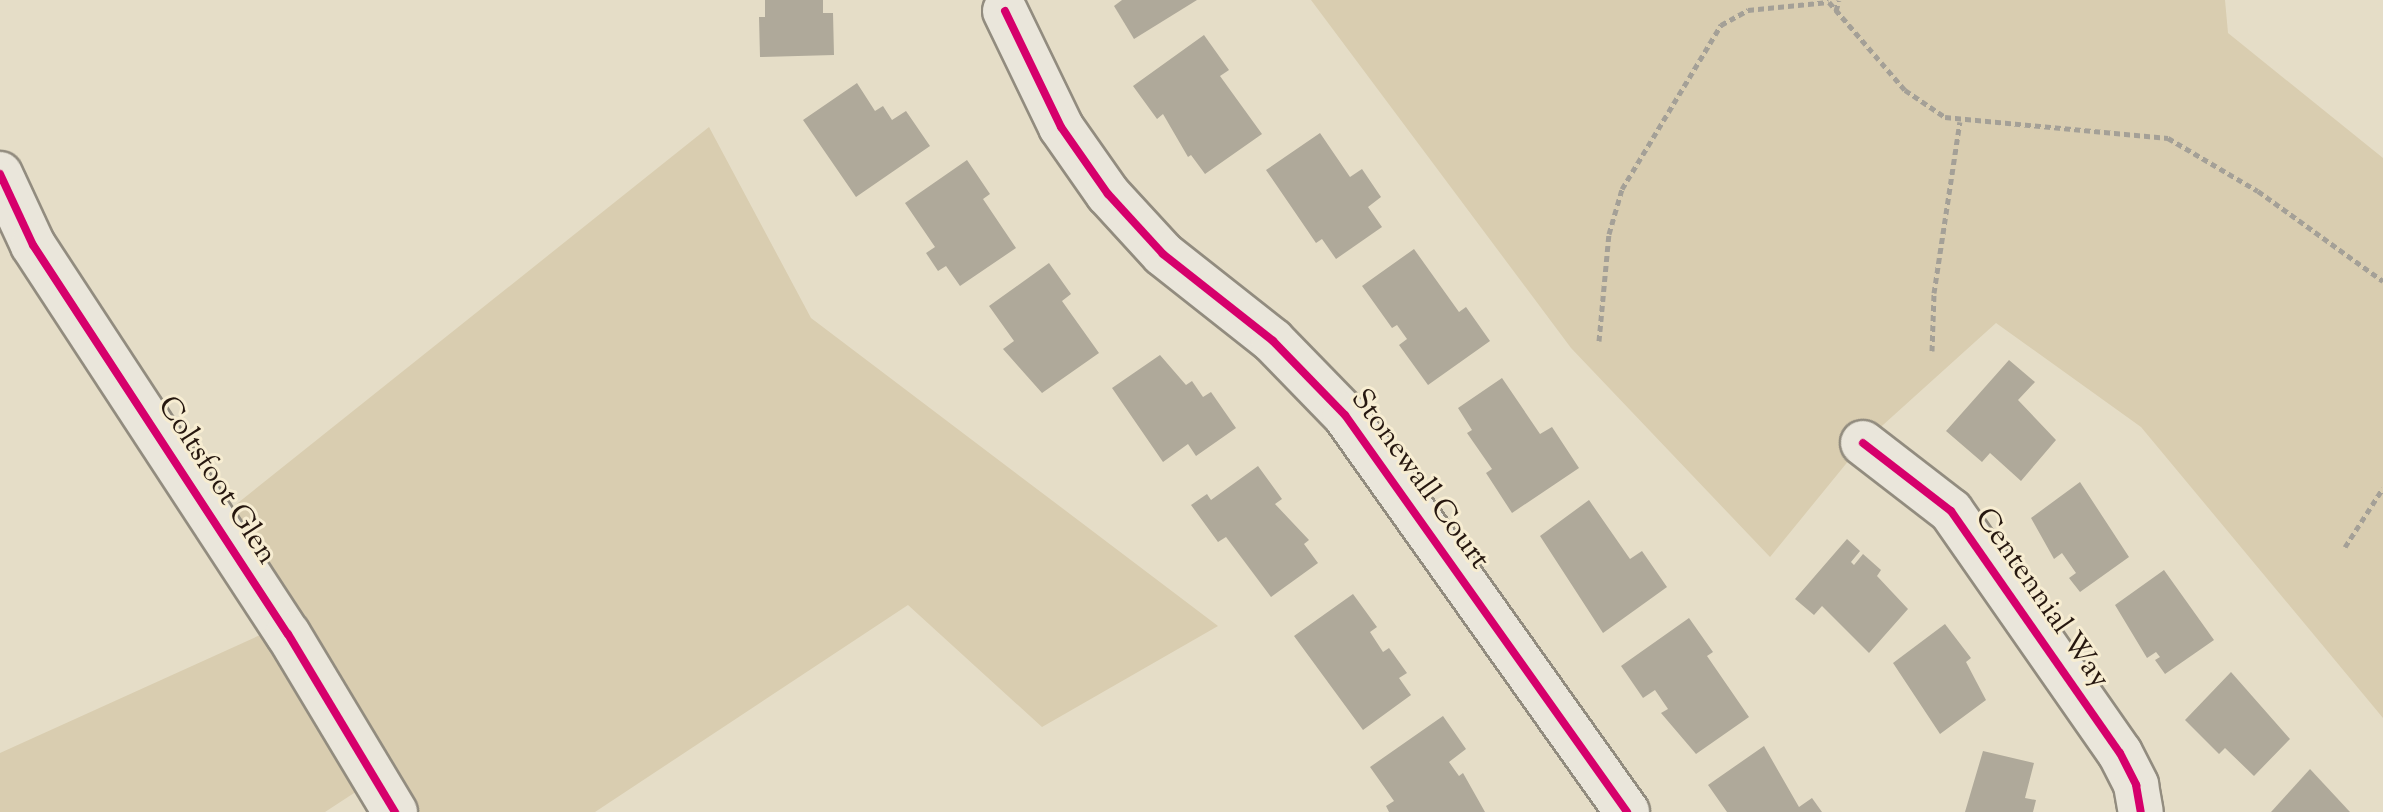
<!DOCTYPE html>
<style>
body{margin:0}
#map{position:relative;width:2383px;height:812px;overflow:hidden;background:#e5ddc7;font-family:"Sorts Mill Goudy",serif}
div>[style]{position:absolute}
.green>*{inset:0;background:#d9cdb0}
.building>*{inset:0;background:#afa99a}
.path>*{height:5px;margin-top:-2.5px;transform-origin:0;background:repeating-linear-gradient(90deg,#a4a097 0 6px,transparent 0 10px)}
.roads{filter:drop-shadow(2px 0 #928c7f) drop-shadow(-2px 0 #928c7f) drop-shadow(0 2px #928c7f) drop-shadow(0 -2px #928c7f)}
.minor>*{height:44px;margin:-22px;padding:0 22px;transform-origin:22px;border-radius:22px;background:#eae6db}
.cycleway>*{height:8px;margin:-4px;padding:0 4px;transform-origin:4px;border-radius:4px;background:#d6006c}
span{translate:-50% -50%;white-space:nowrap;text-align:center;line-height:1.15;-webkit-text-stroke:6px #f7edd2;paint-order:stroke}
.street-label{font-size:30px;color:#26170f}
</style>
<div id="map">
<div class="green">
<i style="clip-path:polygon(1311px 0,2225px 0,2228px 33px,2383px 158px,2383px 718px,2141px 427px,1996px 323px,1863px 443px,1770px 557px,1571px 348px)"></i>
<i style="clip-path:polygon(709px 127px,811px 318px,1218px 626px,1042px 727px,908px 605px,595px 812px,399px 812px,377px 778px,325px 812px,0 812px,0 753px,280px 626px,214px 522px)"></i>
</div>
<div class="building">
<i style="clip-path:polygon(765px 0,823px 0,823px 13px,833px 13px,834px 55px,760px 57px,759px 17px,765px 17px)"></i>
<i style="clip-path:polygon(1122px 0,1197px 0,1134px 39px,1114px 6px)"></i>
<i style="clip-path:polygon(1204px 35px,1229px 70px,1220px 76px,1262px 134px,1205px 174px,1191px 155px,1188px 157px,1163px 114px,1157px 119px,1133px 86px)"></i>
<i style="clip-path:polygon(857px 83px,875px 111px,883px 106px,892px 120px,906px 111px,930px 146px,856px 197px,803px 120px)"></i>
<i style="clip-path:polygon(1320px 133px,1350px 177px,1362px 169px,1381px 197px,1368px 207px,1382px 227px,1336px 259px,1322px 239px,1316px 243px,1266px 170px)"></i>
<i style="clip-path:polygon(967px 160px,990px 194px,983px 199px,1016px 248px,960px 286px,946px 266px,938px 271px,926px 253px,935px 247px,905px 203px)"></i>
<i style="clip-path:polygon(1414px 249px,1459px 312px,1466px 307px,1490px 341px,1428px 385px,1399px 345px,1407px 339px,1397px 325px,1392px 328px,1362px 286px)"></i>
<i style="clip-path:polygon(1049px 263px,1071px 294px,1062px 301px,1099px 353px,1042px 393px,1003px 349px,1014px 341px,989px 306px)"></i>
<i style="clip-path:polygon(1160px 355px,1186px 385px,1192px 381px,1203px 397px,1211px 392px,1236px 428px,1196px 456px,1188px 444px,1163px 462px,1112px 388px)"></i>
<i style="clip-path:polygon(2009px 360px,2035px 382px,2018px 400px,2056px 440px,2021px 481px,1990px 453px,1982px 462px,1946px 431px)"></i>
<i style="clip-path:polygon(1502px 378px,1540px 434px,1552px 427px,1579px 468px,1512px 513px,1486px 473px,1492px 469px,1467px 433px,1472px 430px,1458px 408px)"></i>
<i style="clip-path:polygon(1258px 466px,1282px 499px,1275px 504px,1309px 540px,1304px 544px,1318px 563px,1271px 597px,1226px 537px,1218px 542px,1191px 505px,1207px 494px,1211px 500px)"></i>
<i style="clip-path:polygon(2080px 482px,2129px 557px,2080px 592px,2069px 578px,2076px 573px,2062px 553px,2054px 559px,2031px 518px)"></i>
<i style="clip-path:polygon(1589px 500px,1630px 559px,1642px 551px,1667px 587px,1603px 633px,1540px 536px)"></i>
<i style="clip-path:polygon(1847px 539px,1860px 551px,1851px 562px,1854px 565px,1863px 554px,1881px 570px,1877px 576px,1908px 609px,1869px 653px,1822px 606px,1814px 615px,1795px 599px)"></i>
<i style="clip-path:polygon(2164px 570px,2214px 640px,2165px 674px,2155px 660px,2160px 657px,2156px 652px,2147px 658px,2115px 605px)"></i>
<i style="clip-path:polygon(1353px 594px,1377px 627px,1370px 632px,1383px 652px,1389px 648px,1407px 673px,1399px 678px,1411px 695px,1363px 730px,1294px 636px)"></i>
<i style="clip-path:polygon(1689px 618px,1713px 652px,1707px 656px,1749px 717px,1696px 754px,1661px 713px,1668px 709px,1655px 690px,1643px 698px,1621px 666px)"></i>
<i style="clip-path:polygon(1945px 624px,1971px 658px,1966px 662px,1986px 700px,1940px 734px,1893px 663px)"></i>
<i style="clip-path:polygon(2231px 672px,2290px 739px,2254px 776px,2225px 748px,2219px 754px,2185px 720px)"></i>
<i style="clip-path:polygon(1443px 716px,1466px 749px,1449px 762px,1459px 776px,1463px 773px,1485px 812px,1389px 812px,1386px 806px,1394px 801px,1370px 767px)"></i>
<i style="clip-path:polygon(1764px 746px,1799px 807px,1812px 798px,1822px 812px,1727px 812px,1708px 785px)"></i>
<i style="clip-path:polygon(1983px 751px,2034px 763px,2025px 798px,2036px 800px,2033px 812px,1965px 812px)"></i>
<i style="clip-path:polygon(2310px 769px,2350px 812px,2271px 812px)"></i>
</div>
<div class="path">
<i style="left:1836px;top:11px;width:11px;rotate:-75deg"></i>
<i style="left:1599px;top:341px;width:107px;rotate:-84.7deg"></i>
<i style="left:1609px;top:234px;width:47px;rotate:-73.9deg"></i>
<i style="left:1622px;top:189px;width:192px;rotate:-58.9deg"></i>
<i style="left:1721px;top:25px;width:31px;rotate:-29deg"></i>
<i style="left:1748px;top:10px;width:81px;rotate:-5.6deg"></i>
<i style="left:1829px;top:2px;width:116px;rotate:49.2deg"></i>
<i style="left:1905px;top:90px;width:48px;rotate:34deg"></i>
<i style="left:1945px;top:117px;width:224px;rotate:5.4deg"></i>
<i style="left:2168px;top:138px;width:104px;rotate:30.5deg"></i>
<i style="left:2258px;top:191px;width:154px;rotate:35.8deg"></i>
<i style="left:1932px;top:351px;width:58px;rotate:-88deg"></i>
<i style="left:1934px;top:293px;width:173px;rotate:-81.4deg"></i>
<i style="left:2345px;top:547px;width:70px;rotate:-57.2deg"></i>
</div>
<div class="roads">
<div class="minor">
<i style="left:1005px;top:11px;width:129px;rotate:64.2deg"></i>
<i style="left:1061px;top:127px;width:82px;rotate:55deg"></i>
<i style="left:1108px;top:194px;width:81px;rotate:47.5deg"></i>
<i style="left:1163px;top:254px;width:140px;rotate:38.3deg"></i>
<i style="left:1273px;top:341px;width:103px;rotate:45.8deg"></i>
<i style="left:1345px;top:415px;width:487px;rotate:54.6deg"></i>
<i style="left:0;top:174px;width:78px;rotate:65.1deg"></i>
<i style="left:33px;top:245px;width:465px;rotate:56.8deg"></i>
<i style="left:288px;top:634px;width:208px;rotate:59deg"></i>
<i style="left:1863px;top:443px;width:111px;rotate:37.7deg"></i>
<i style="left:1951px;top:511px;width:295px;rotate:55.1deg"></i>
<i style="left:2120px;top:753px;width:36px;rotate:63deg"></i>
<i style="left:2136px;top:785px;width:27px;rotate:80deg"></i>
</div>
</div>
<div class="cycleway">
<i style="left:1005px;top:11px;width:129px;rotate:64.2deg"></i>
<i style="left:1061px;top:127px;width:82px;rotate:55deg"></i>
<i style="left:1108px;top:194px;width:81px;rotate:47.5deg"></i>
<i style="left:1163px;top:254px;width:140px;rotate:38.3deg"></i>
<i style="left:1273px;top:341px;width:103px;rotate:45.8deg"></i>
<i style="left:1345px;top:415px;width:487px;rotate:54.6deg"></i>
<i style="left:0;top:174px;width:78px;rotate:65.1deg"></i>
<i style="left:33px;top:245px;width:465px;rotate:56.8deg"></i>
<i style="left:288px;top:634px;width:208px;rotate:59deg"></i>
<i style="left:1863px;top:443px;width:111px;rotate:37.7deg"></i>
<i style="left:1951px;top:511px;width:295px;rotate:55.1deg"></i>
<i style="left:2120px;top:753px;width:36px;rotate:63deg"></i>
<i style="left:2136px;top:785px;width:27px;rotate:80deg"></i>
</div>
<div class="street-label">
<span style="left:1419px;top:480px;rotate:54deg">Stonewall Court</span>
<span style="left:216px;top:481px;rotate:57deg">Coltsfoot Glen</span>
<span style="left:2041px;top:599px;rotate:55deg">Centennial Way</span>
</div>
</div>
